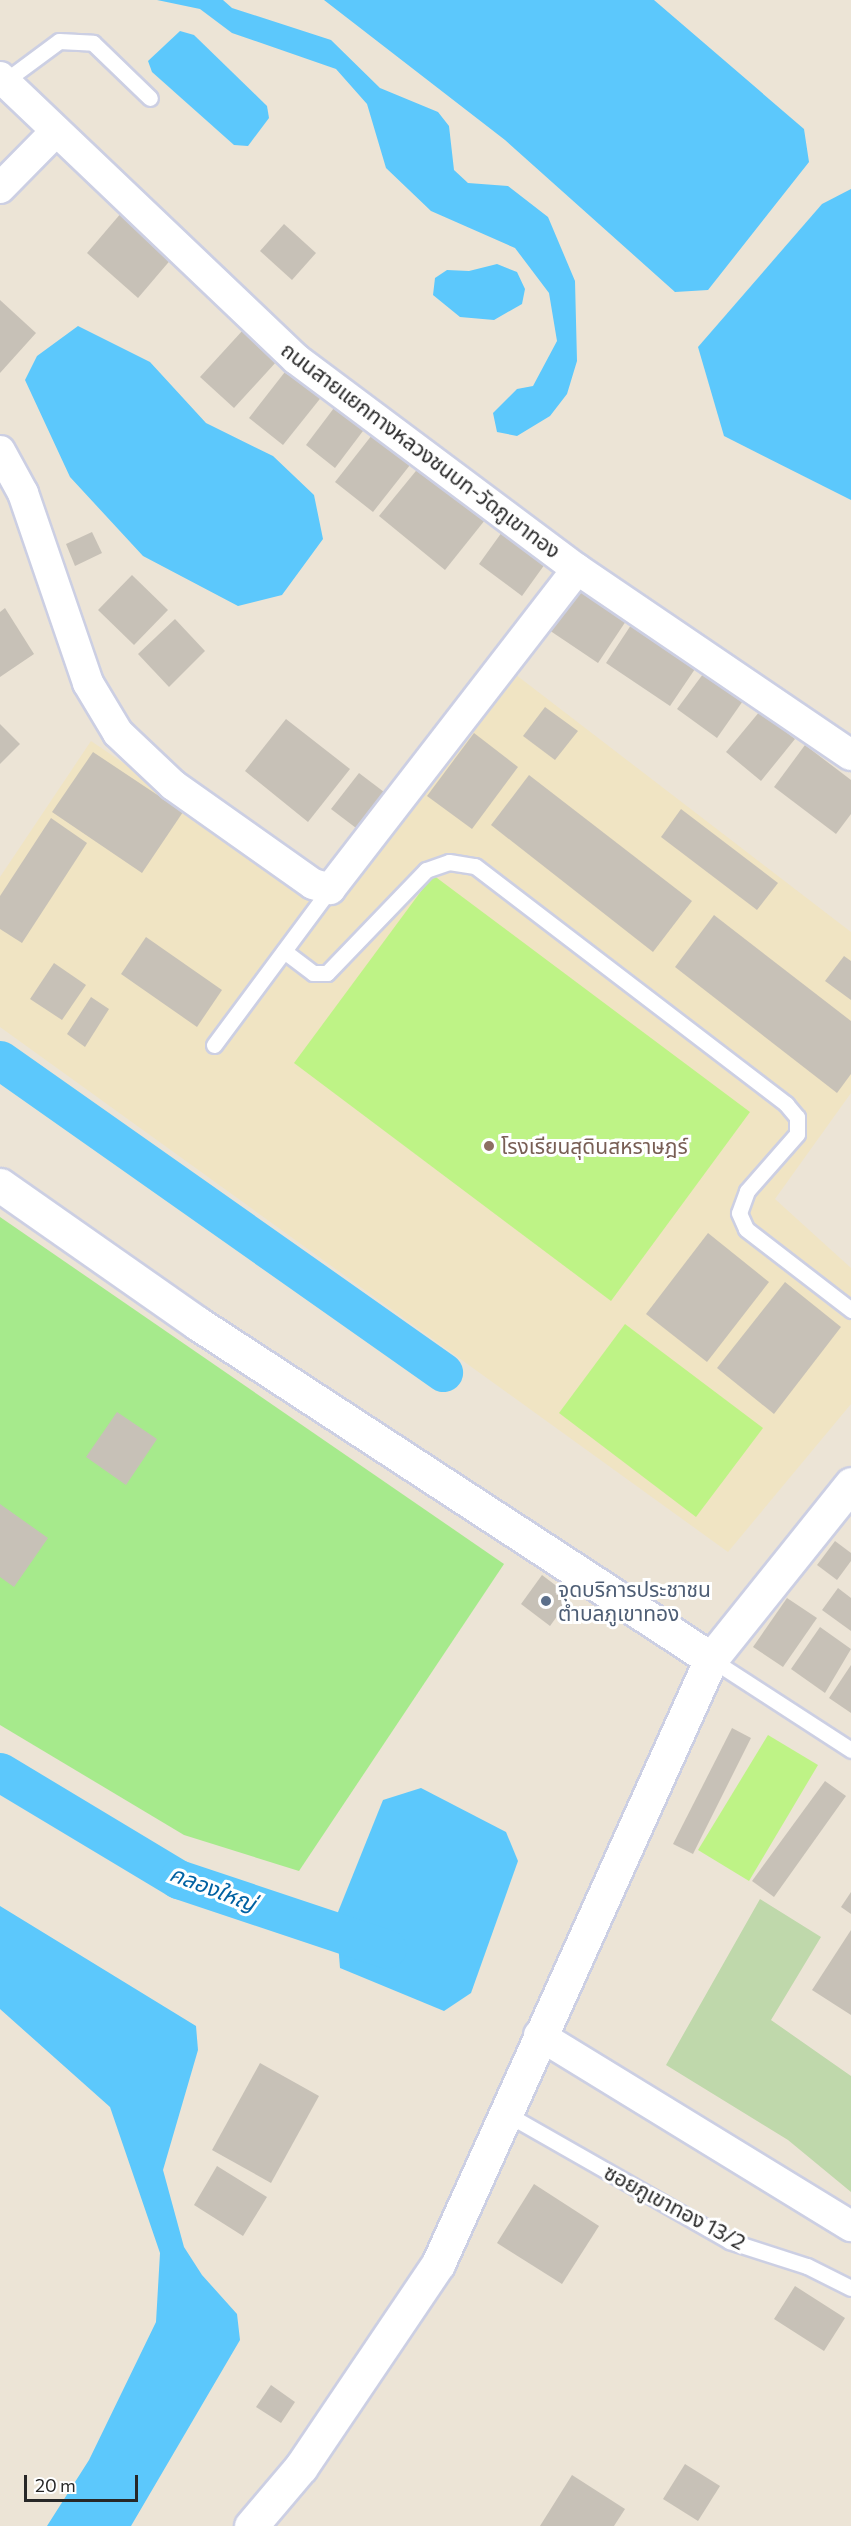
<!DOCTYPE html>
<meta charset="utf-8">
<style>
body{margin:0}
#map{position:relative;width:851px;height:2526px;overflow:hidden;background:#ece4d6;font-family:Commissioner,"Noto Sans Thai",sans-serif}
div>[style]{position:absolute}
.education>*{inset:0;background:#f0e4c3}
.green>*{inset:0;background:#a6ea8c}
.cemetery>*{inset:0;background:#bfd8ab}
.pitch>*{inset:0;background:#bef386}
.water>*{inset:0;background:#5cc8fc}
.canal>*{height:39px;margin:-19.5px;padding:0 19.5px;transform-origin:19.5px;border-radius:19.5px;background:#5cc8fc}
.building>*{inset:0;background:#c7c1b7}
.roads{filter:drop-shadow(2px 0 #cccfe3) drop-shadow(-2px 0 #cccfe3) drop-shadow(0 2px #cccfe3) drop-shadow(0 -2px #cccfe3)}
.service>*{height:15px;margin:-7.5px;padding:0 7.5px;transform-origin:7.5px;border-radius:7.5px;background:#fff}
.minor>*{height:30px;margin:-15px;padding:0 15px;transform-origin:15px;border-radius:15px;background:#fff}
.tertiary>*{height:33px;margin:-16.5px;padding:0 16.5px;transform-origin:16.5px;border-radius:16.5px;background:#fff}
.dots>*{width:16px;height:16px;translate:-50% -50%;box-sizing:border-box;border:3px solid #fff;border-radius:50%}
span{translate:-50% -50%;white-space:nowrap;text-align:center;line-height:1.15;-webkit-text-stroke:6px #fff;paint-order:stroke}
.street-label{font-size:21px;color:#272727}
.education-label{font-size:21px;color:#785e54}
.left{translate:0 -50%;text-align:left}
.service-label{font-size:21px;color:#4e5e75}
.water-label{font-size:22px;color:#0061a2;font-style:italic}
.scale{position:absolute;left:24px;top:2475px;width:114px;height:27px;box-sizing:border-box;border:3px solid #272727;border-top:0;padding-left:8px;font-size:18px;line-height:21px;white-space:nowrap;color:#272727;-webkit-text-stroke:4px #fff;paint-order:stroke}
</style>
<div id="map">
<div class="education">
<i style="clip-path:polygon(507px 668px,851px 932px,851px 1093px,775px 1199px,851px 1268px,851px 1404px,728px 1552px,0 1027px,0 877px,91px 741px,332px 904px)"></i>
</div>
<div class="green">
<i style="clip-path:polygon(0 1217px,504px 1564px,299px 1871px,184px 1835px,0 1725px)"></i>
</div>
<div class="cemetery">
<i style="clip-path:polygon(760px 1899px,821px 1937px,771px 2020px,851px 2076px,851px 2192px,788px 2140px,666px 2065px)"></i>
</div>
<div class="pitch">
<i style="clip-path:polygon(433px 875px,750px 1112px,611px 1301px,294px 1063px)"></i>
<i style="clip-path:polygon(625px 1324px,763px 1428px,696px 1517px,559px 1413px)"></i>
<i style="clip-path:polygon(768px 1735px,818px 1765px,749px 1881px,698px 1850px)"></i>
</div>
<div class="water">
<i style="clip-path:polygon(157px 0,223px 0,232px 8px,331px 40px,380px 88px,438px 112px,449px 126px,454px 170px,468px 183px,508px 186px,548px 217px,575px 281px,577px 361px,567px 394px,550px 416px,517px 436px,497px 432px,493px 413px,517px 389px,533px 386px,557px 341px,549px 293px,515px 248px,431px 211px,386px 168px,367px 104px,336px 69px,232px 33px,200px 9px)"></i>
<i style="clip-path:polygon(324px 0,654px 0,804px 129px,809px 162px,708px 290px,675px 292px,505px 140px)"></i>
<i style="clip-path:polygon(180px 31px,194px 35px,267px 106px,269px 118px,248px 146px,234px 145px,152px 72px,148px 61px)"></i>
<i style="clip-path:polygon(851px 189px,851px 500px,724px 436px,698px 347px,822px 204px)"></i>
<i style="clip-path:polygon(497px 264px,517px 272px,525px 289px,522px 304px,494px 320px,460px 317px,433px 295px,435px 278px,447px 270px,469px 271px)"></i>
<i style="clip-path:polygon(78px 326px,150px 362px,206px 423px,273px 456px,314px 495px,323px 539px,282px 595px,238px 606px,143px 556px,70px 477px,25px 380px,37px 356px)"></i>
<i style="clip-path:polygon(421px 1788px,506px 1832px,518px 1861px,471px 1993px,444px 2011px,340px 1968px,336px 1917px,383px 1800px)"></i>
<i style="clip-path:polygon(0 1906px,196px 2026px,198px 2050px,163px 2170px,184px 2247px,202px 2275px,237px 2314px,240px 2340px,131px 2526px,47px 2526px,89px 2460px,156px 2322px,160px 2253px,110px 2107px,0 2009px)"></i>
</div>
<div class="canal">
<i style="left:0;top:1060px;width:542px;rotate:35.16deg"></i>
<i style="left:0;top:1772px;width:208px;rotate:31deg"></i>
<i style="left:178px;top:1879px;width:220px;rotate:18.5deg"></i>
</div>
<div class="building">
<i style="clip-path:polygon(122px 212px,173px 257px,138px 298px,87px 253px)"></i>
<i style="clip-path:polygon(284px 224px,316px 253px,292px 280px,260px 251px)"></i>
<i style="clip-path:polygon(0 300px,36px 333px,0 373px)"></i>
<i style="clip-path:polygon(243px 330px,277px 361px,234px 408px,200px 377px)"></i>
<i style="clip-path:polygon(288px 368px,323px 395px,283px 445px,249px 418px)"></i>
<i style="clip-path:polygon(337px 404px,366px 427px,335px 468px,306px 445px)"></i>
<i style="clip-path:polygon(372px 435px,410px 465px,373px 512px,335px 482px)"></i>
<i style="clip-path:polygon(420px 466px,485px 520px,445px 570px,379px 516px)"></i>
<i style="clip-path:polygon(92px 532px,102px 553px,75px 566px,66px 544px)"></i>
<i style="clip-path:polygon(502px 532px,545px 564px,522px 596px,479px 564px)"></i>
<i style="clip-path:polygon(132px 575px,168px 610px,134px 645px,98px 610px)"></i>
<i style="clip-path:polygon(575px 583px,628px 618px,598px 663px,546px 628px)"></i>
<i style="clip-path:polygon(5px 608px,34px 654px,0 677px,0 612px)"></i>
<i style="clip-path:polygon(175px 619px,205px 651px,169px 687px,138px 654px)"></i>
<i style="clip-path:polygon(633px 622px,697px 666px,670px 706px,606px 663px)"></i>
<i style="clip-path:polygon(706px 670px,745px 698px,717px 738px,677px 709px)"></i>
<i style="clip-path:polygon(545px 707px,578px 731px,555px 760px,523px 736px)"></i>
<i style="clip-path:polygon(760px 711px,795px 739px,761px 781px,726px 752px)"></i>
<i style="clip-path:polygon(286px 719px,350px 769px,308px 822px,245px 771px)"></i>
<i style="clip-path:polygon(0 724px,20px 744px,0 764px)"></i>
<i style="clip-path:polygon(474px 733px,518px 767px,472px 829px,427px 796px)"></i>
<i style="clip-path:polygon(805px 745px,851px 780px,851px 814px,836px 834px,774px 787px)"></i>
<i style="clip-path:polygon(93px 752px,183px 812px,142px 873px,52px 812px)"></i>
<i style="clip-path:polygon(359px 773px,384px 792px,356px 828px,331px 809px)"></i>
<i style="clip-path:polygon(529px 775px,692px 901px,653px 952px,491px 825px)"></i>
<i style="clip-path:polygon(681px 809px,778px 883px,757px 910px,661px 837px)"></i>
<i style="clip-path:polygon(51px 818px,87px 843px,22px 943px,0 929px,0 896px)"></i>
<i style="clip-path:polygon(714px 915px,851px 1021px,851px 1074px,837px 1093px,675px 967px)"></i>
<i style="clip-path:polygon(146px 937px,222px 990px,197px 1027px,121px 974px)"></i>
<i style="clip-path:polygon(844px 956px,851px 961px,851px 1000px,825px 981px)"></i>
<i style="clip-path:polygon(54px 963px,86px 985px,62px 1020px,30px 999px)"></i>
<i style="clip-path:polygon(91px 997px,109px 1009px,85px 1047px,67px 1034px)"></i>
<i style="clip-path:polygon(708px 1233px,769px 1282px,707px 1362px,646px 1314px)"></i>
<i style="clip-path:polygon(785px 1282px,841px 1327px,774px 1414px,717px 1368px)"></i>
<i style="clip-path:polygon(117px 1412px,157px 1439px,126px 1485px,86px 1457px)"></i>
<i style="clip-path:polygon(0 1504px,48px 1538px,14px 1587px,0 1577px)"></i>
<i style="clip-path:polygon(835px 1541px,851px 1553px,851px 1561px,837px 1580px,817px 1565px)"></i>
<i style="clip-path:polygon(542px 1575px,571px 1597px,550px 1626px,521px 1604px)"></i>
<i style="clip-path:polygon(838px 1588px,851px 1598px,851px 1631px,822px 1610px)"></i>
<i style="clip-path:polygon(787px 1598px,817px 1618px,783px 1667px,753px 1647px)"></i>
<i style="clip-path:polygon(820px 1627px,851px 1649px,825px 1693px,791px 1669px)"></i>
<i style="clip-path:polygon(851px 1665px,851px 1713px,829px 1698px)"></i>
<i style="clip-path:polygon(732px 1728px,751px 1738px,693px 1854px,673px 1844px)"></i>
<i style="clip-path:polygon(825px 1781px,846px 1796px,774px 1897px,752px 1881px)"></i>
<i style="clip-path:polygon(851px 1892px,851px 1914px,841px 1907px)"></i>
<i style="clip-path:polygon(851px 1930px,851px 2015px,812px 1990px)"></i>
<i style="clip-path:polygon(260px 2063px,319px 2096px,271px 2183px,212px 2150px)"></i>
<i style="clip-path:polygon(217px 2166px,267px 2197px,243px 2236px,194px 2205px)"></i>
<i style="clip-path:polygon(534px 2184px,599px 2226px,562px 2284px,497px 2243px)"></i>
<i style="clip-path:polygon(795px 2286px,845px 2318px,824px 2351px,774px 2319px)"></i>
<i style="clip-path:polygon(271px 2385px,295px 2402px,281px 2423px,256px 2407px)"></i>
<i style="clip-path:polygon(685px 2464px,720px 2486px,698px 2521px,663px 2499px)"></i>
<i style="clip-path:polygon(572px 2475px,625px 2509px,614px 2526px,540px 2526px)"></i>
</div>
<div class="roads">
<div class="service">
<i style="left:5px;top:81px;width:67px;rotate:-36.5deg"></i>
<i style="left:59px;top:41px;width:34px;rotate:3deg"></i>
<i style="left:93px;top:43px;width:79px;rotate:44deg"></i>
<i style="left:284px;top:951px;width:36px;rotate:37deg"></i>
<i style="left:313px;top:973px;width:14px"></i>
<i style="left:327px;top:973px;width:143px;rotate:-46.1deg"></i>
<i style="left:426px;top:870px;width:24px;rotate:-19deg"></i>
<i style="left:449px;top:862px;width:26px;rotate:9deg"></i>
<i style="left:475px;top:866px;width:392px;rotate:37.4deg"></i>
<i style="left:786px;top:1104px;width:17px;rotate:50deg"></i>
<i style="left:797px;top:1117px;width:17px;rotate:90deg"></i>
<i style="left:797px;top:1134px;width:76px;rotate:131.3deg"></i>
<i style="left:747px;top:1191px;width:23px;rotate:110deg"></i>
<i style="left:739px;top:1213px;width:17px;rotate:66deg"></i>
<i style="left:746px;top:1229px;width:133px;rotate:37.6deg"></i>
<i style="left:214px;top:1045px;width:194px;rotate:-53.4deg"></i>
<i style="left:711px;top:1659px;width:167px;rotate:33deg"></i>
<i style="left:505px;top:2113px;width:258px;rotate:29.7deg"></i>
<i style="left:729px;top:2241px;width:82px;rotate:17.8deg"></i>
<i style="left:807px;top:2266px;width:49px;rotate:26.6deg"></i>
</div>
<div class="minor">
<i style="left:0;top:77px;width:409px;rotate:43.6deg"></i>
<i style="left:296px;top:359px;width:351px;rotate:36.8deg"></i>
<i style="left:577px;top:569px;width:331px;rotate:34.2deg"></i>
<i style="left:0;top:188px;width:80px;rotate:-45.5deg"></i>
<i style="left:0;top:451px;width:48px;rotate:61.3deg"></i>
<i style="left:23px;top:493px;width:201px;rotate:71.1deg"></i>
<i style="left:88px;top:683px;width:58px;rotate:59deg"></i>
<i style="left:118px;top:733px;width:76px;rotate:43.4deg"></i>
<i style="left:173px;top:785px;width:171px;rotate:35.3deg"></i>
<i style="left:313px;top:884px;width:18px;rotate:16deg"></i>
<i style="left:330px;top:889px;width:404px;rotate:-52.3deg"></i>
<i style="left:539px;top:2035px;width:366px;rotate:31.5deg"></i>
</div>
<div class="tertiary">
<i style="left:0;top:1185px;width:241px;rotate:35deg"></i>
<i style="left:197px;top:1323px;width:614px;rotate:33.17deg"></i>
<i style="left:251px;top:2526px;width:77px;rotate:-49.7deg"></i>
<i style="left:301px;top:2467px;width:245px;rotate:-56deg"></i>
<i style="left:438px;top:2264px;width:664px;rotate:-65.71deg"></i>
<i style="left:711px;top:1659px;width:224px;rotate:-51.3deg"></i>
</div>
</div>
<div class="dots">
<i style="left:489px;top:1146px;background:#8d6e63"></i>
<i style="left:546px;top:1601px;background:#5c6f8a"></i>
</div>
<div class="street-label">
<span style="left:421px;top:450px;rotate:37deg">ถนนสายแยกทางหลวงชนบท-วัดภูเขาทอง</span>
<span style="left:675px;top:2207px;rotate:28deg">ซอยภูเขาทอง 13/2</span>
</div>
<div class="education-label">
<span class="left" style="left:501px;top:1146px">โรงเรียนสุดินสหราษฎร์</span>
</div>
<div class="service-label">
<span class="left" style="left:558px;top:1601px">จุดบริการประชาชน<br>ตำบลภูเขาทอง</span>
</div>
<div class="water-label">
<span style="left:213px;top:1888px;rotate:21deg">คลองใหญ่</span>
</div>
<div class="scale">20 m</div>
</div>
